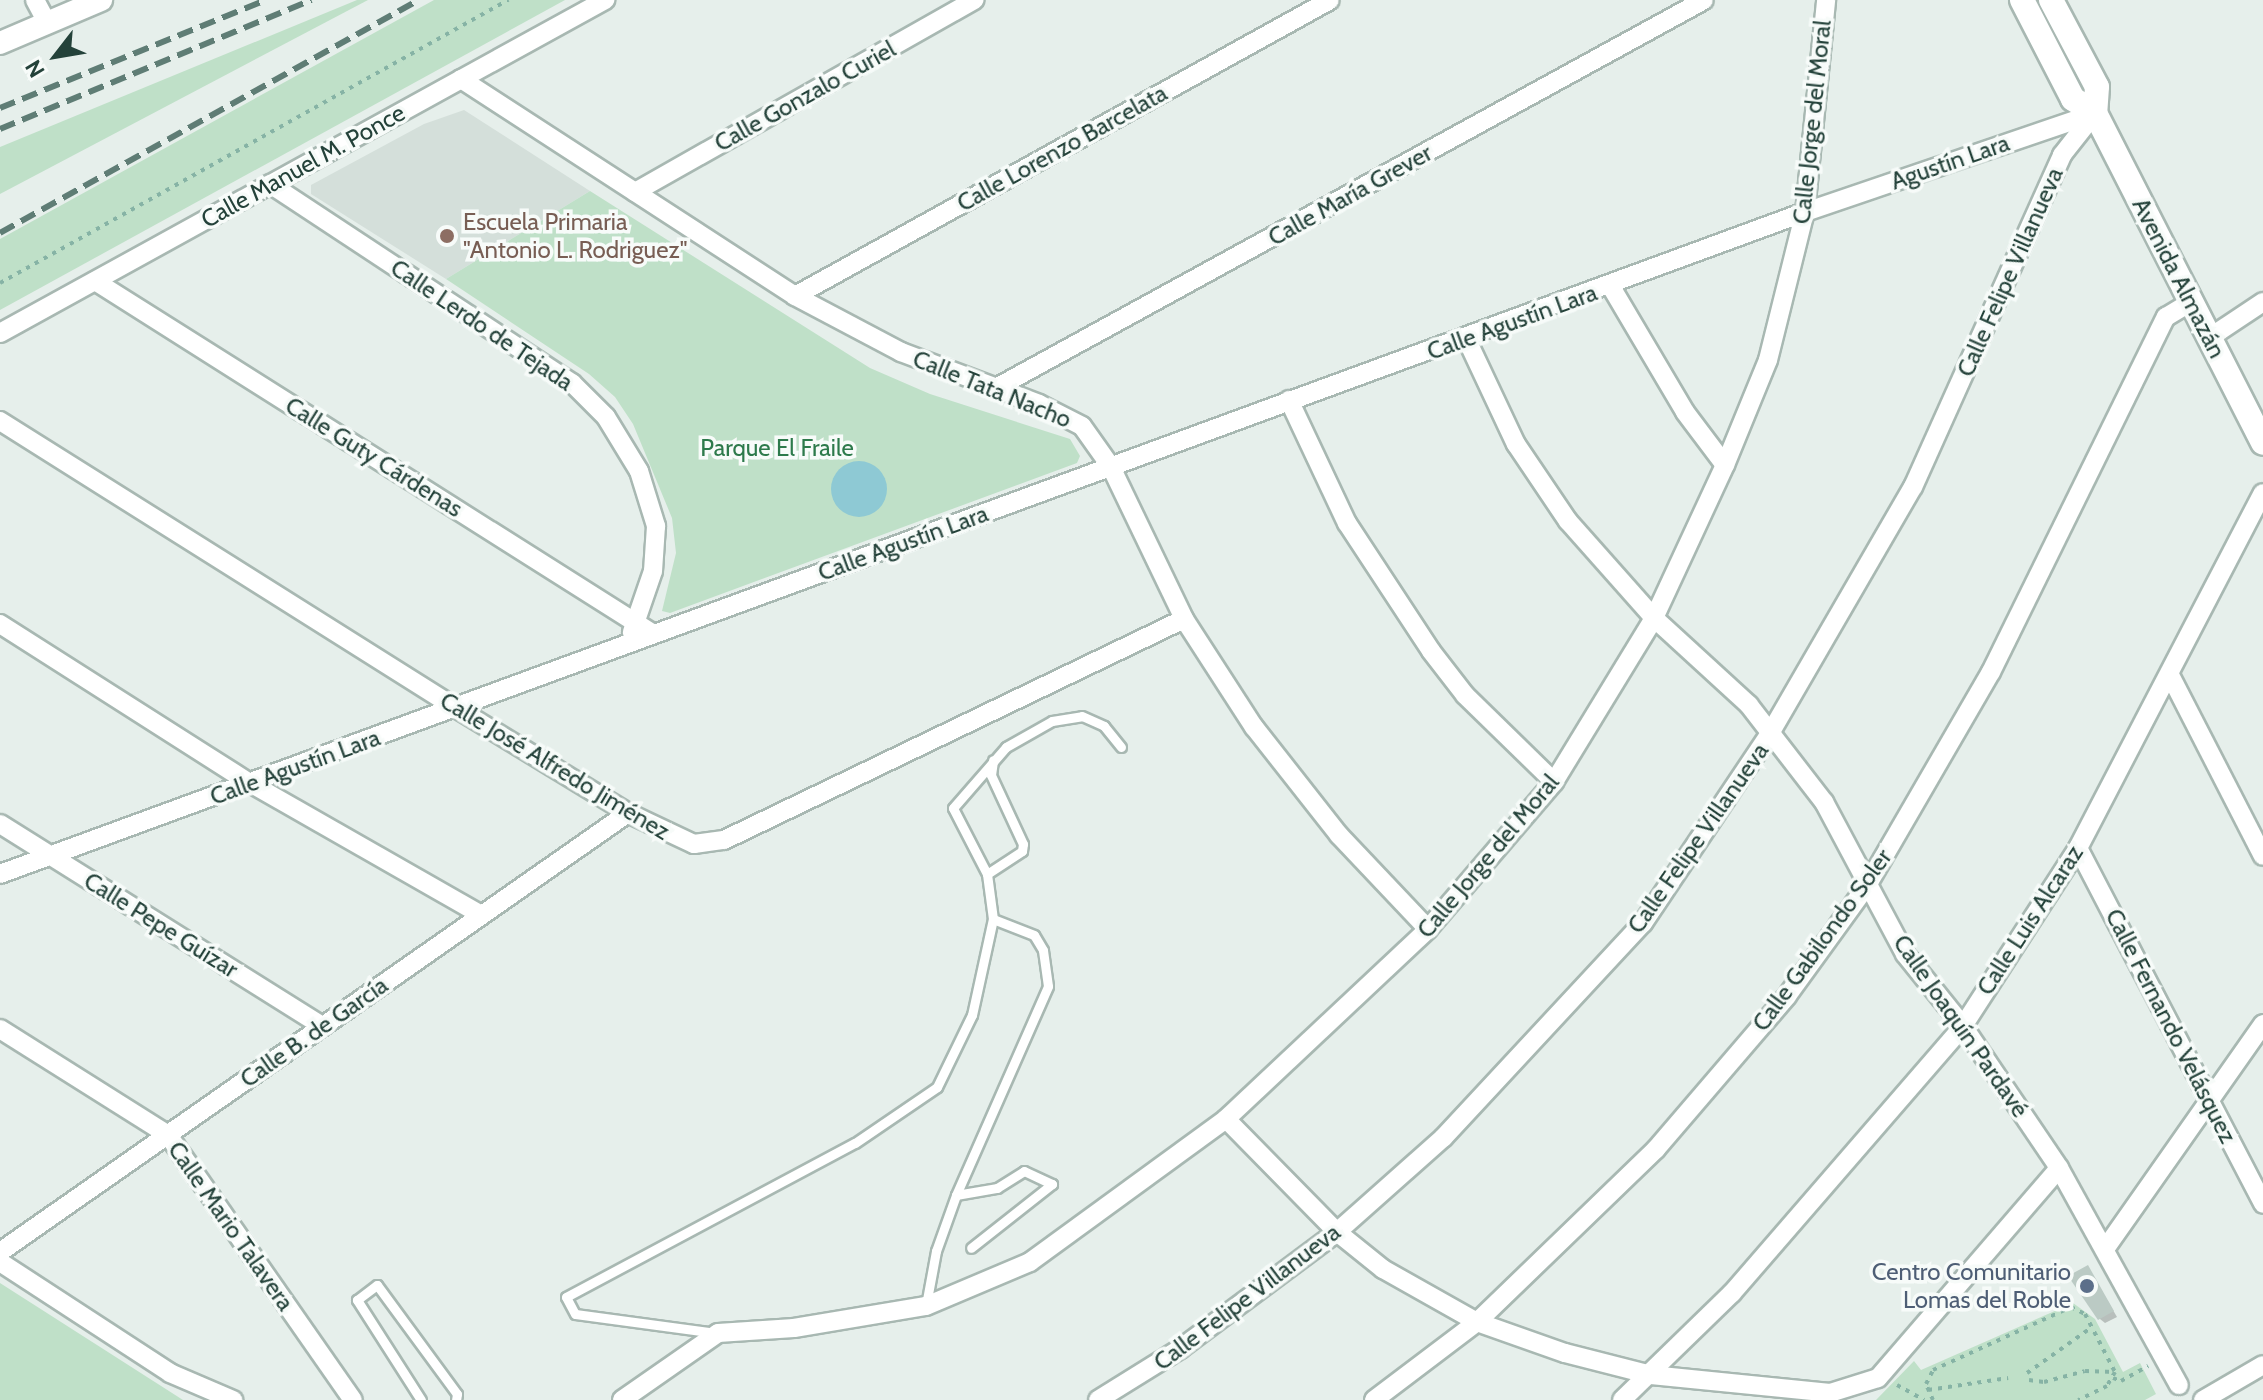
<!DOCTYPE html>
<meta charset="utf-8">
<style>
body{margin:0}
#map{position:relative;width:2263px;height:1400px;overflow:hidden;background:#e6efeb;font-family:Cabin,sans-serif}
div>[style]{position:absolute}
.built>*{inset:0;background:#d4dfda}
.green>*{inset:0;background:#bfe0c8}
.water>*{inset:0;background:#8ec9d4}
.round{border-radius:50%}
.shadow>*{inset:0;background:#0003}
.building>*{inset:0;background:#bbcac4}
.path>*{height:4px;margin-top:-2px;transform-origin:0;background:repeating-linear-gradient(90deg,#86b3a5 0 4px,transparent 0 10px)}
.roads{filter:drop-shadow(2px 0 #a8b8b2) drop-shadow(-2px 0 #a8b8b2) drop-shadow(0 2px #a8b8b2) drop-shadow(0 -2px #a8b8b2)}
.service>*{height:9px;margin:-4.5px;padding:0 4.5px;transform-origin:4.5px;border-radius:4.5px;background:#fff}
.minor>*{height:18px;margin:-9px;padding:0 9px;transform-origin:9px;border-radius:9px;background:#fff}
.tertiary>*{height:22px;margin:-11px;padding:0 11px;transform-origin:11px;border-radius:11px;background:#fff}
.secondary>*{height:24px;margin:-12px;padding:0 12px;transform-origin:12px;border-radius:12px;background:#fff}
.rail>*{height:6px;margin-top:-3px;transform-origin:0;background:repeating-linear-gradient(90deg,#5f7d75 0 16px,transparent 0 24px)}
.dots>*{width:22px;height:22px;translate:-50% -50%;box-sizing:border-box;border:4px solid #f7fbf9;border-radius:50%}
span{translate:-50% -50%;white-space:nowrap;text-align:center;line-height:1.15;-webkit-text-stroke:7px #f7fbf9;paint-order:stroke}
.street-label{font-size:24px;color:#24423a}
.education-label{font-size:24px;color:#785e54}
.left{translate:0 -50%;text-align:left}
.park-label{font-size:24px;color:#2d7a4b}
.service-label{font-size:24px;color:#4e5e75}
.right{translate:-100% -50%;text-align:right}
.north{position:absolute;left:16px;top:16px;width:80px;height:80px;-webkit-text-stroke:6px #f7fbf9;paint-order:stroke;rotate:239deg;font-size:22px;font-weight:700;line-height:32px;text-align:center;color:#24423a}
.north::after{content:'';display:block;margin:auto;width:28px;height:36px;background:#24423a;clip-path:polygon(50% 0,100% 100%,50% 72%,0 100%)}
</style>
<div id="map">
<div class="built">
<i style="clip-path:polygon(464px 110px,590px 191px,446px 279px,311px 194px,311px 185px,424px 124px)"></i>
</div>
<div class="green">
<i style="clip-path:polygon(357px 0,368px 0,0 194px,0 147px)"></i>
<i style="clip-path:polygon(434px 0,565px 0,0 310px,0 239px)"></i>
<i style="clip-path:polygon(590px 191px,870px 368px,930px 394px,1070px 439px,1080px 456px,1077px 463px,670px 613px,662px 611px,676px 553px,672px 518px,633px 424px,615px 397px,589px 374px,446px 279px)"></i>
<i style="clip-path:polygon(0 1283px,183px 1400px,0 1400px)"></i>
<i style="clip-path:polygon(2073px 1303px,2095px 1319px,2123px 1372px,2140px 1363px,2156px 1394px,2145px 1400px,1876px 1400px,1914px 1361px,1921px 1370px)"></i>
</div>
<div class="water">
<i class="round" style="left:831px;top:461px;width:56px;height:56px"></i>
</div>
<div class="shadow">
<i style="clip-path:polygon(2088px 1267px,2117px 1317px,2105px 1323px,2100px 1319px)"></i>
</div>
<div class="building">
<i style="clip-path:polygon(2088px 1265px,2114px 1311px,2098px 1320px,2068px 1276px)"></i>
</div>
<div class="path">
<i style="left:0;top:283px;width:582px;rotate:-29.12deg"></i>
<i style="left:2027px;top:1373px;width:80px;rotate:-35.3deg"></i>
<i style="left:2113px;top:1378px;width:9px;rotate:21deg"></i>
<i style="left:2121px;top:1381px;width:31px;rotate:-29deg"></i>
<i style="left:2029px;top:1380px;width:15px;rotate:8deg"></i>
<i style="left:2044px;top:1382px;width:42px;rotate:-15deg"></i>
<i style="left:2085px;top:1371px;width:30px;rotate:2deg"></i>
<i style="left:1897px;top:1385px;width:31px;rotate:29deg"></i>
<i style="left:1928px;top:1390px;width:81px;rotate:-8.5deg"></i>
<i style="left:1933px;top:1400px;width:17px;rotate:-114deg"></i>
<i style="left:1926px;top:1384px;width:16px;rotate:-63deg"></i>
<i style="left:1933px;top:1370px;width:152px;rotate:-24.5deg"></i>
<i style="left:2071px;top:1307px;width:16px;rotate:27deg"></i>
<i style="left:2085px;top:1314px;width:65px;rotate:62.7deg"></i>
<i style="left:2115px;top:1372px;width:16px;rotate:120deg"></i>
<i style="left:2107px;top:1386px;width:32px;rotate:154deg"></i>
</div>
<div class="roads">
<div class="service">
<i style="left:987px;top:874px;width:74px;rotate:-117.3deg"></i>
<i style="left:953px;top:808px;width:81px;rotate:-49deg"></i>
<i style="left:1006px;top:747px;width:53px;rotate:-29.5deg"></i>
<i style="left:1052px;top:721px;width:30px;rotate:-9deg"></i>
<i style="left:1082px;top:716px;width:24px;rotate:24deg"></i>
<i style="left:1104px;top:726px;width:27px;rotate:51deg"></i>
<i style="left:956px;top:1195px;width:42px;rotate:-9.7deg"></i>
<i style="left:997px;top:1188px;width:32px;rotate:-32deg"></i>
<i style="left:1024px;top:1171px;width:31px;rotate:25deg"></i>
<i style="left:1052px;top:1184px;width:103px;rotate:141.7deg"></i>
<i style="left:926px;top:1305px;width:55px;rotate:-79.5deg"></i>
<i style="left:936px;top:1251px;width:59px;rotate:-70.3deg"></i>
<i style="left:956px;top:1195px;width:228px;rotate:-66.2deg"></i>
<i style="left:1048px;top:986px;width:36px;rotate:-98deg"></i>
<i style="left:1043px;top:950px;width:17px;rotate:-121deg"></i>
<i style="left:1034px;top:935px;width:44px;rotate:-158.7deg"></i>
<i style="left:716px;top:1333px;width:142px;rotate:-172.3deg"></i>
<i style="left:575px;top:1314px;width:19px;rotate:-118deg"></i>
<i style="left:566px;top:1297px;width:327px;rotate:-28.1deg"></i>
<i style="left:855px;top:1143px;width:99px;rotate:-34.3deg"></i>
<i style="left:937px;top:1087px;width:80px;rotate:-64.1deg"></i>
<i style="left:972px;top:1015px;width:98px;rotate:-77.7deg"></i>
<i style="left:993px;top:919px;width:45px;rotate:-97.6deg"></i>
<i style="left:987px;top:874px;width:42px;rotate:-33.3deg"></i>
<i style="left:1022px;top:851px;width:7px;rotate:-82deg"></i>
<i style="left:1023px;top:844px;width:76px;rotate:-114.9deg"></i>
<i style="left:991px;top:775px;width:15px;rotate:-82deg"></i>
<i style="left:421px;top:1400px;width:119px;rotate:-122.6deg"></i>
<i style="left:357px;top:1300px;width:25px;rotate:-37deg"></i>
<i style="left:377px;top:1285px;width:135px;rotate:53.7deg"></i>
<i style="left:457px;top:1394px;width:6px;rotate:99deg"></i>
</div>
<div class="minor">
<i style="left:35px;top:0;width:27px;rotate:62deg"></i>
<i style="left:461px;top:79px;width:398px;rotate:33deg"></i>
<i style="left:795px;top:296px;width:120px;rotate:27.8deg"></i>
<i style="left:901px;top:352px;width:147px;rotate:20.6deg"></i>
<i style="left:1039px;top:404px;width:48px;rotate:27.1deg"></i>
<i style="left:1082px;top:426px;width:50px;rotate:54.7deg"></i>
<i style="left:1111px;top:467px;width:169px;rotate:64.3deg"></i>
<i style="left:1184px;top:619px;width:129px;rotate:57.1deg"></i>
<i style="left:1254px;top:727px;width:137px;rotate:51.8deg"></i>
<i style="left:1339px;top:835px;width:129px;rotate:46.6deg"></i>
<i style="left:270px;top:184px;width:362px;rotate:33.4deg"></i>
<i style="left:572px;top:383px;width:48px;rotate:45deg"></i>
<i style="left:606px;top:417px;width:63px;rotate:58.6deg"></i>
<i style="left:639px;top:471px;width:58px;rotate:72.8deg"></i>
<i style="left:656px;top:526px;width:45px;rotate:93.8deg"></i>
<i style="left:653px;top:571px;width:65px;rotate:109deg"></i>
<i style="left:635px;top:192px;width:390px;rotate:-29.5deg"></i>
<i style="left:95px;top:281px;width:659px;rotate:32.29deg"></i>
<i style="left:1610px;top:285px;width:147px;rotate:59.4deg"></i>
<i style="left:1685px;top:412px;width:66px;rotate:53deg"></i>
<i style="left:795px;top:296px;width:611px;rotate:-28.95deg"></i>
<i style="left:0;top:333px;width:691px;rotate:-28.83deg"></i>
<i style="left:2209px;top:338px;width:65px;rotate:-33.7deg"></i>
<i style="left:1467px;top:340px;width:115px;rotate:64.8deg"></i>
<i style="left:1516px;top:444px;width:93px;rotate:56deg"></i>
<i style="left:1568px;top:521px;width:130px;rotate:48.4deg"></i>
<i style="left:1654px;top:618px;width:129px;rotate:42.5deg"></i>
<i style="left:1749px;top:705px;width:123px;rotate:52.3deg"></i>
<i style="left:1824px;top:802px;width:172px;rotate:61.9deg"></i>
<i style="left:1905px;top:954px;width:92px;rotate:51.1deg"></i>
<i style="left:1963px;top:1026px;width:171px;rotate:55.9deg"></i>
<i style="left:2059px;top:1168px;width:248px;rotate:61.1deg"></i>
<i style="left:996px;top:388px;width:807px;rotate:-28.72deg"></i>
<i style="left:1289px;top:400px;width:136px;rotate:64.8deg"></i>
<i style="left:1347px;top:523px;width:153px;rotate:56.7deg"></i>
<i style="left:1431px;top:651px;width:56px;rotate:52.3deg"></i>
<i style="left:1465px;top:695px;width:124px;rotate:44.3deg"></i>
<i style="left:0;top:421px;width:539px;rotate:32.19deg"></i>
<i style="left:456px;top:708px;width:202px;rotate:31.4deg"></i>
<i style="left:628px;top:813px;width:73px;rotate:25.2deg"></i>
<i style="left:694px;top:844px;width:30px;rotate:-8deg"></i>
<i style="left:724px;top:840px;width:510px;rotate:-25.66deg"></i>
<i style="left:0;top:624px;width:296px;rotate:32.5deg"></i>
<i style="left:250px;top:783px;width:266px;rotate:29.7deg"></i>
<i style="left:2171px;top:677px;width:201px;rotate:62.8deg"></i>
<i style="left:0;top:824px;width:380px;rotate:32.1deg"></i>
<i style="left:2078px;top:848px;width:401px;rotate:62.5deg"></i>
<i style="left:0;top:874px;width:1923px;rotate:-20.14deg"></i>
<i style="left:1805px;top:212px;width:306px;rotate:-18.8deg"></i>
<i style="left:0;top:1029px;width:199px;rotate:32.2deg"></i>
<i style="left:168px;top:1135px;width:323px;rotate:55.1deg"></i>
<i style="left:1226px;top:1119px;width:158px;rotate:45.5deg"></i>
<i style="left:1337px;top:1232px;width:59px;rotate:38.8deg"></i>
<i style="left:1383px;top:1269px;width:108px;rotate:29.4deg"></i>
<i style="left:1477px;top:1322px;width:93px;rotate:19.4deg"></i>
<i style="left:1565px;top:1353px;width:89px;rotate:14.3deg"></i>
<i style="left:1651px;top:1375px;width:180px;rotate:5.7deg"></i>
<i style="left:1830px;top:1393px;width:50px;rotate:-17.4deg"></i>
<i style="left:1878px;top:1378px;width:277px;rotate:-49.2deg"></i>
<i style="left:2105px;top:1249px;width:275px;rotate:-54.9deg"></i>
<i style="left:0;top:1252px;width:766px;rotate:-34.96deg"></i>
<i style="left:0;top:1262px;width:203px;rotate:33.1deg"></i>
<i style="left:170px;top:1373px;width:69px;rotate:23.2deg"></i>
<i style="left:622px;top:1400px;width:117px;rotate:-34.9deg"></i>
<i style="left:718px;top:1333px;width:76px;rotate:-3.8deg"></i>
<i style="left:794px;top:1328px;width:134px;rotate:-9.5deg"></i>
<i style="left:926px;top:1306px;width:113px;rotate:-22.9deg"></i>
<i style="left:1030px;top:1262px;width:243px;rotate:-36.1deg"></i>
<i style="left:1226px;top:1119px;width:277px;rotate:-43.2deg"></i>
<i style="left:1428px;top:929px;width:194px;rotate:-49.4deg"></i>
<i style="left:1554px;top:782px;width:192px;rotate:-58.6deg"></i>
<i style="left:1654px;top:618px;width:169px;rotate:-65.1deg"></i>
<i style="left:1725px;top:465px;width:113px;rotate:-67.7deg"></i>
<i style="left:1768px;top:360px;width:153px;rotate:-76deg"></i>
<i style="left:1805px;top:212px;width:213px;rotate:-84.3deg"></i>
<i style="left:1098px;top:1400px;width:97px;rotate:-31.9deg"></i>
<i style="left:1180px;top:1349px;width:196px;rotate:-36.7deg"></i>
<i style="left:1337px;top:1232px;width:142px;rotate:-41.6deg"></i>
<i style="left:1443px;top:1138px;width:294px;rotate:-47.1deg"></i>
<i style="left:1643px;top:923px;width:232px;rotate:-56.2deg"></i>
<i style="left:1772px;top:730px;width:281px;rotate:-59.9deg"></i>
<i style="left:1913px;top:487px;width:364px;rotate:-65.8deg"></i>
<i style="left:2062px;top:155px;width:53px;rotate:-51.8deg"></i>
<i style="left:1374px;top:1400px;width:129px;rotate:-37.1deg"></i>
<i style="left:1477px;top:1322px;width:249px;rotate:-44deg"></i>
<i style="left:1656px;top:1149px;width:201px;rotate:-49.4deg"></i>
<i style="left:1787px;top:996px;width:138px;rotate:-54.1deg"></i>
<i style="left:1868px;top:884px;width:245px;rotate:-59.9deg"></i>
<i style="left:1991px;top:672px;width:396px;rotate:-63.8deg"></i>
<i style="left:2166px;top:317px;width:29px;rotate:-31deg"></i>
<i style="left:1622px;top:1400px;width:153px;rotate:-44.2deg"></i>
<i style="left:1732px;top:1293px;width:353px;rotate:-49.1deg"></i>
<i style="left:1963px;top:1026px;width:212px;rotate:-57.1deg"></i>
<i style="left:2078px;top:848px;width:400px;rotate:-62.5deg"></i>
<i style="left:2203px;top:1400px;width:69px;rotate:-30.3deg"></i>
</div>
<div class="tertiary">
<i style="left:0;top:43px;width:110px;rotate:-23.1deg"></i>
</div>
<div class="secondary">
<i style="left:2022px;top:0;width:111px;rotate:62.7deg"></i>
<i style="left:2073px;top:99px;width:26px;rotate:32deg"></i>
<i style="left:2095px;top:113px;width:370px;rotate:63deg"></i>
<i style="left:2051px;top:0;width:98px;rotate:62.1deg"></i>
<i style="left:2097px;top:87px;width:26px;rotate:94deg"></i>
</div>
</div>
<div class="rail">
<i style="left:0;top:108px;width:287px;rotate:-22.1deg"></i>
<i style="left:0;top:129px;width:337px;rotate:-22.5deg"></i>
<i style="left:0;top:233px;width:479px;rotate:-29.1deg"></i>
</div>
<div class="dots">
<i style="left:447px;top:236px;background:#8d6e63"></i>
<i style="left:2087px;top:1286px;background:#5c6f8a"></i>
</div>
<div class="street-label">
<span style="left:805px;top:96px;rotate:-29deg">Calle Gonzalo Curiel</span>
<span style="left:1812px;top:122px;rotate:-84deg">Calle Jorge del Moral</span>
<span style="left:1062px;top:148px;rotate:-29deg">Calle Lorenzo Barcelata</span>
<span style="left:1950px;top:162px;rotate:-19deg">Agustín Lara</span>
<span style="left:303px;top:166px;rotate:-29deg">Calle Manuel M. Ponce</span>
<span style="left:1350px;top:195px;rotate:-29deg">Calle María Grever</span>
<span style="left:2010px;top:272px;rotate:-66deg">Calle Felipe Villanueva</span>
<span style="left:2179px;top:278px;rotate:63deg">Avenida Almazán</span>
<span style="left:1512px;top:322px;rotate:-20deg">Calle Agustín Lara</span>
<span style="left:482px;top:325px;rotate:34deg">Calle Lerdo de Tejada</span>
<span style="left:992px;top:389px;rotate:22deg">Calle Tata Nacho</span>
<span style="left:374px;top:457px;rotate:32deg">Calle Guty Cárdenas</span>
<span style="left:903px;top:543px;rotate:-20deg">Calle Agustín Lara</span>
<span style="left:555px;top:766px;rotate:31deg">Calle José Alfredo Jiménez</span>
<span style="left:295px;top:767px;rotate:-20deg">Calle Agustín Lara</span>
<span style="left:1698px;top:838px;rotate:-55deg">Calle Felipe Villanueva</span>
<span style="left:1488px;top:856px;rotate:-50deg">Calle Jorge del Moral</span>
<span style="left:2030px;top:920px;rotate:-57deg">Calle Luis Alcaraz</span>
<span style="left:161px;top:925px;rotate:32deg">Calle Pepe Guízar</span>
<span style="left:1822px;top:940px;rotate:-54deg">Calle Gabilondo Soler</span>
<span style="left:1961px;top:1026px;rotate:55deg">Calle Joaquín Pardavé</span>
<span style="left:2171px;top:1026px;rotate:63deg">Calle Fernando Velásquez</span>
<span style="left:314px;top:1032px;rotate:-35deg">Calle B. de García</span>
<span style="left:231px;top:1226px;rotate:55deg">Calle Mario Talavera</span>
<span style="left:1247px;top:1297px;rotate:-37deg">Calle Felipe Villanueva</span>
</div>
<div class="education-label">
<span class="left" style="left:463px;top:236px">Escuela Primaria<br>"Antonio L. Rodriguez"</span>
</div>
<div class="park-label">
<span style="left:777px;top:448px">Parque El Fraile</span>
</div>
<div class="service-label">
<span class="right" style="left:2071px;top:1286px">Centro Comunitario<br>Lomas del Roble</span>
</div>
<div class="north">N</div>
</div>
